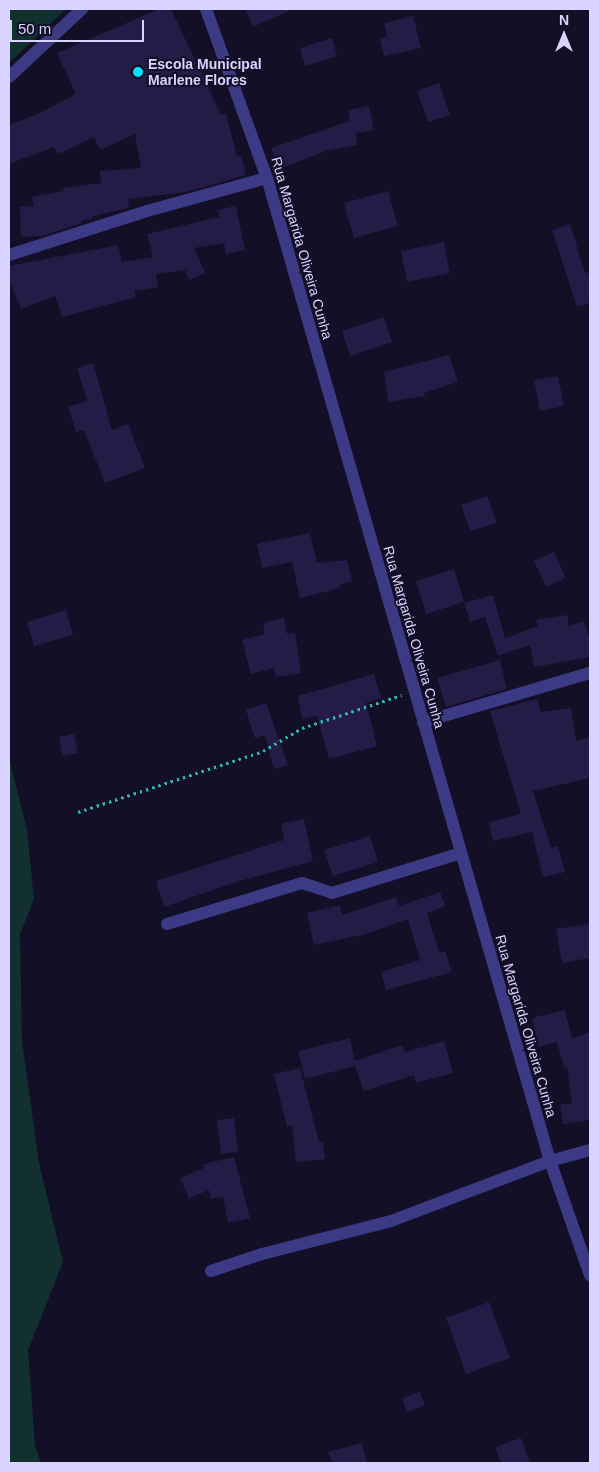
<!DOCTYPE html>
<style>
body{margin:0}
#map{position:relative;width:599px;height:1472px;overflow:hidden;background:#130f26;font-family:Arial,sans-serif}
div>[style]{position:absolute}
.green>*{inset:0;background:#12302f}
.building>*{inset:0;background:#241b47}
.path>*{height:3px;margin-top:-1.5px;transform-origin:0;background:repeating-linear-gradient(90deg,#2fb8b0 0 2.5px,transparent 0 6.5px)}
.street>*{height:12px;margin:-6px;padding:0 6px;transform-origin:6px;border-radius:6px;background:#3d3a85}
.dots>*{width:14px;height:14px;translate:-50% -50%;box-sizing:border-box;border:2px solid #130f26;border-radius:50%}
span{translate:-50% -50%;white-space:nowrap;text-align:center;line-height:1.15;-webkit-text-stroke:4px #130f26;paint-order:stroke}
.poi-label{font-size:14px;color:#d9d4ff;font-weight:700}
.left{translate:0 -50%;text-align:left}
.street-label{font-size:14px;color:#d9d4ff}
.frame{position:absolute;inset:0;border:10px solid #d9d4ff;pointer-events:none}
.north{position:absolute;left:539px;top:10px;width:50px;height:50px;-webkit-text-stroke:4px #130f26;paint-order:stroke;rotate:0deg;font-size:14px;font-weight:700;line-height:20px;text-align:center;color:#d9d4ff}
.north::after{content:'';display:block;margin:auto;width:18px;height:22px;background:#d9d4ff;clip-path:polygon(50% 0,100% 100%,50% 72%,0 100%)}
.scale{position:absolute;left:10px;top:20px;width:134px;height:22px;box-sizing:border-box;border:2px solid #d9d4ff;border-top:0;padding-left:6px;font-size:15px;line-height:18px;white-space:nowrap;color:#d9d4ff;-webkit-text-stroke:4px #130f26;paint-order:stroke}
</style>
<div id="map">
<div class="green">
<i style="clip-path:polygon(9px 9px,66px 9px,9px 63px)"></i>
<i style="clip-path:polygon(9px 758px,27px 830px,34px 899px,20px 934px,22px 1041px,39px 1163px,63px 1262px,28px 1350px,35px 1446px,41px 1463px,9px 1463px)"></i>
</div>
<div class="building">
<i style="clip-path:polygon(159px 9px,171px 9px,221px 115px,226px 114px,237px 156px,241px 155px,246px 175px,186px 192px,128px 199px,129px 208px,92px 216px,92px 219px,81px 220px,82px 223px,42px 236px,21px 237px,20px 207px,34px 206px,32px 197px,64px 191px,63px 188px,101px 183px,100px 171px,141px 168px,135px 134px,100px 150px,94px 137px,58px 154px,54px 147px,9px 164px,9px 125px,38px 114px,76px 94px,57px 53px)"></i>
<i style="clip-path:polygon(245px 9px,293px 9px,253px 27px)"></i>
<i style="clip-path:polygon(413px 16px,421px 48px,384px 56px,380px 39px,387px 36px,384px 23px)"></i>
<i style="clip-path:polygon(332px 38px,337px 56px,305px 66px,300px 48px)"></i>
<i style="clip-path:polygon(439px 83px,450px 115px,428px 122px,417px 91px)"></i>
<i style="clip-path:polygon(369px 106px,374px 130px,356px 133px,357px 145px,326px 151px,279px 169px,271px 148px,350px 121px,348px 110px)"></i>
<i style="clip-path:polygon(388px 191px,398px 226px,354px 238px,344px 203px)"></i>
<i style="clip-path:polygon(236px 206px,245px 250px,226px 254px,224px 243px,194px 248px,205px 273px,189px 280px,185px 270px,156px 274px,158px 287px,134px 291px,136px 297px,62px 317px,55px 296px,21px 309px,11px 284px,9px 266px,118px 245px,122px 262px,153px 257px,147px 234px,219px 217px,217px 210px)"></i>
<i style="clip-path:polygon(570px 224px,585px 273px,590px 272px,590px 303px,577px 307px,552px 230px)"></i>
<i style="clip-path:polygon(444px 242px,450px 273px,407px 282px,401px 251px)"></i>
<i style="clip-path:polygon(384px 317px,392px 342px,350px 356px,342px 331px)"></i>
<i style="clip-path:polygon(449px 355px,458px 382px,424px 393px,425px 396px,388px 402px,384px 372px)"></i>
<i style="clip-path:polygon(93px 363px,112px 430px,128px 424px,145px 468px,105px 483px,84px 430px,76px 432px,68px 407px,87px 401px,77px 368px)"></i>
<i style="clip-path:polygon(558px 376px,564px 406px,540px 411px,534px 380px)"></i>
<i style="clip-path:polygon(487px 496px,497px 523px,470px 531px,461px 505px)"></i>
<i style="clip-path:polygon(310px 533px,317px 563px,347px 560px,352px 581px,340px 584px,340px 588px,300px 598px,292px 562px,262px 568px,257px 544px)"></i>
<i style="clip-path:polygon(554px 552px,566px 578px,546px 587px,534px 561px)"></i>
<i style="clip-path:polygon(454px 569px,464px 602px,426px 614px,416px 581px)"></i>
<i style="clip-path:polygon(493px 595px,505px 638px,538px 626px,536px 620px,567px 615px,569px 626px,584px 621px,590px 640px,590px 657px,534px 667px,530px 645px,498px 656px,485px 617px,470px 622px,464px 603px)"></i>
<i style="clip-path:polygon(66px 610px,73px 635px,34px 646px,27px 622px)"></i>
<i style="clip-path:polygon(284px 618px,287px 634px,295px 633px,301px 673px,276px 677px,274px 668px,251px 674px,242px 640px,265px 634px,263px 623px)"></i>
<i style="clip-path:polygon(500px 660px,507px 689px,446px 707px,437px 678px)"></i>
<i style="clip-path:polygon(374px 674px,381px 698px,366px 703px,377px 746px,329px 759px,317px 716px,302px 719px,298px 696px)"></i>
<i style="clip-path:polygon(537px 699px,541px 712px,571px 708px,576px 741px,590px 737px,590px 778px,533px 791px,551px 848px,558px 846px,565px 872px,543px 877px,532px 832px,493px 841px,489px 822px,521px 814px,490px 711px)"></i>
<i style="clip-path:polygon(266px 703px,288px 765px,274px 769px,265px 735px,255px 738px,246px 710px)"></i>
<i style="clip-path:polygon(74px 734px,78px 753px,62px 756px,59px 737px)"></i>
<i style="clip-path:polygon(304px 819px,313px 861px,236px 882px,164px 907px,156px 881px,284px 840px,281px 824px)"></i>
<i style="clip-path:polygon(370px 836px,378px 862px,333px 876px,324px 850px)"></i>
<i style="clip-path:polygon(440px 892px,445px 906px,427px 913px,439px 953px,445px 951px,452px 972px,386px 990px,381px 972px,420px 960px,408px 919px,366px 934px,314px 945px,307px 913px,340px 905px,342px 915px,396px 897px,399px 906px)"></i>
<i style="clip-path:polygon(590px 924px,590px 958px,562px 963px,556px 929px)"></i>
<i style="clip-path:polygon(565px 1010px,572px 1039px,590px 1032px,590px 1120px,563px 1124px,560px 1105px,572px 1103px,567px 1067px,564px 1067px,557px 1042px,539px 1047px,532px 1018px)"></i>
<i style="clip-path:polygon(350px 1038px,355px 1061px,402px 1045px,405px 1052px,444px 1041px,453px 1073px,416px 1083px,414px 1075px,364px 1091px,355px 1066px,305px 1079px,298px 1051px)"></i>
<i style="clip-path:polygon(300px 1068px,319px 1142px,323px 1142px,325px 1159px,296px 1162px,292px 1125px,287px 1127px,274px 1074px)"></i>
<i style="clip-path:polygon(234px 1118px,238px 1152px,221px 1154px,217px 1120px)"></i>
<i style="clip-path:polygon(234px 1157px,250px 1218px,228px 1223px,223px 1197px,211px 1199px,209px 1190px,189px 1198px,180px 1178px,204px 1168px,203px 1164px)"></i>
<i style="clip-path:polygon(489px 1302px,510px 1358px,466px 1374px,446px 1318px)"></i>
<i style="clip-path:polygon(420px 1392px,425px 1405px,407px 1412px,402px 1398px)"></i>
<i style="clip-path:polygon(521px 1438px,530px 1463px,501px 1463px,495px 1447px)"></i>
<i style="clip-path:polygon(362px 1443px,367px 1463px,332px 1463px,328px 1452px)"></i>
</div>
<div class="path">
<i style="left:78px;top:812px;width:195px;rotate:-18.2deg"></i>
<i style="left:263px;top:751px;width:45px;rotate:-30.5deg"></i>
<i style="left:302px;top:728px;width:105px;rotate:-18.3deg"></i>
</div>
<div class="street">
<i style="left:206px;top:9px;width:180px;rotate:70.2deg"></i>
<i style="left:267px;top:178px;width:1023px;rotate:73.94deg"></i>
<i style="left:550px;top:1161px;width:121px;rotate:70.7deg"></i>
<i style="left:9px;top:77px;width:100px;rotate:-43deg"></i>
<i style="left:9px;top:255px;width:145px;rotate:-17.7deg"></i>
<i style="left:147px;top:211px;width:124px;rotate:-15.4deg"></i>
<i style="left:423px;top:722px;width:174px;rotate:-16.4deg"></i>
<i style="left:167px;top:924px;width:141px;rotate:-16.9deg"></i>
<i style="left:302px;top:883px;width:32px;rotate:18deg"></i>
<i style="left:332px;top:893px;width:135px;rotate:-17.2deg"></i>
<i style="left:211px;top:1271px;width:54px;rotate:-18.4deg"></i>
<i style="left:262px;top:1254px;width:133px;rotate:-14.3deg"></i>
<i style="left:391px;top:1221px;width:170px;rotate:-20.7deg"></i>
<i style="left:550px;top:1161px;width:41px;rotate:-15.4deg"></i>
</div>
<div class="dots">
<i style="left:138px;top:72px;background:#00e5ff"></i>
</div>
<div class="poi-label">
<span class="left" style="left:148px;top:72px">Escola Municipal<br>Marlene Flores</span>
</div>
<div class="street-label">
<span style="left:302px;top:248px;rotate:74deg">Rua Margarida Oliveira Cunha</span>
<span style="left:414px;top:637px;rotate:74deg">Rua Margarida Oliveira Cunha</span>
<span style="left:526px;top:1026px;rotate:74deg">Rua Margarida Oliveira Cunha</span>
</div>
<div class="frame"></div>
<div class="north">N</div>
<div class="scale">50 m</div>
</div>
